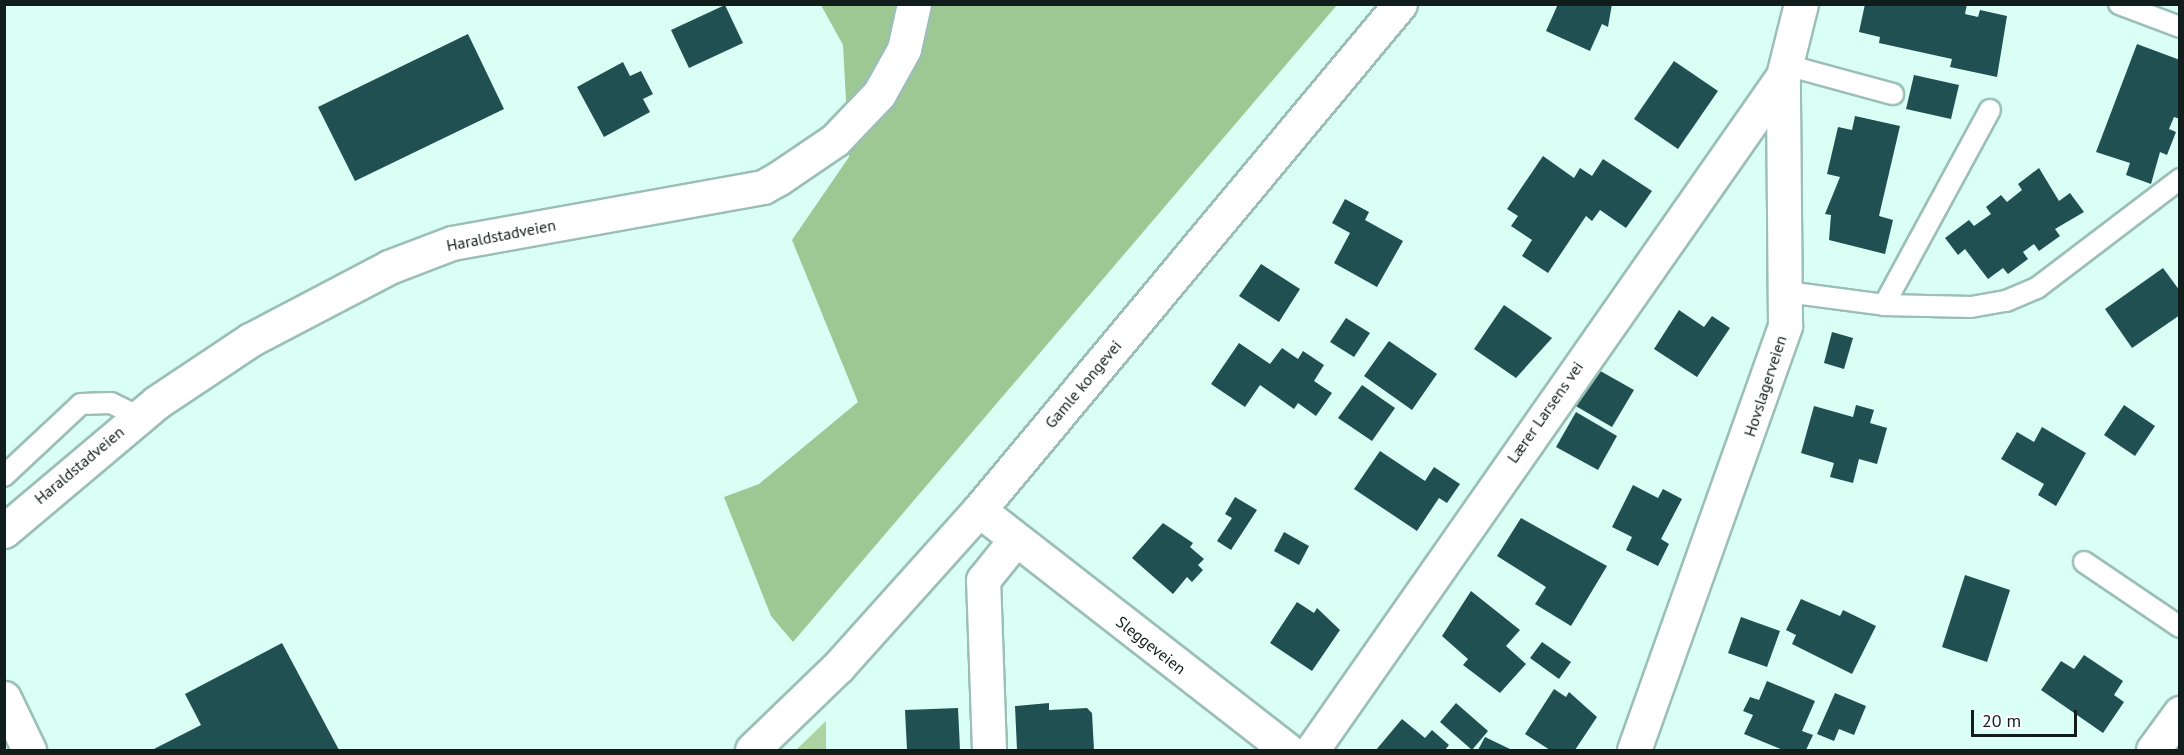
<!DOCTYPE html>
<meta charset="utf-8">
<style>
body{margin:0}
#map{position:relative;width:2184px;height:755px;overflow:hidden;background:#dafff5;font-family:"PT Sans",sans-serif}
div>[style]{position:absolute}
.green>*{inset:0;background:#add3a2}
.forest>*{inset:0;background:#9ec893}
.building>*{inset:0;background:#205052}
.roads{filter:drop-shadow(2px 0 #9bbfb6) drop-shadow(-2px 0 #9bbfb6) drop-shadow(0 2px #9bbfb6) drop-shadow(0 -2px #9bbfb6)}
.lane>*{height:20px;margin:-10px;padding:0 10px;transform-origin:10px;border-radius:10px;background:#fff}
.street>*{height:33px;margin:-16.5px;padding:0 16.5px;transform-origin:16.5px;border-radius:16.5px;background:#fff}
.secondary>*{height:33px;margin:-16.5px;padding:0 16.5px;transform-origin:16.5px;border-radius:16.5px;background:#fff}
span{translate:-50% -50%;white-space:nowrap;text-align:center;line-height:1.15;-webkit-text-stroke:6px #fff;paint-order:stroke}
.street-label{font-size:16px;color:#101d1a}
.frame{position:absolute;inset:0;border:6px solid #101d1a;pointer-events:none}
.scale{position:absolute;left:1971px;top:710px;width:106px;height:27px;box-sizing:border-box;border:3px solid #101d1a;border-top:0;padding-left:8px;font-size:18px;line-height:21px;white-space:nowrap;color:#101d1a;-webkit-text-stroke:4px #fff;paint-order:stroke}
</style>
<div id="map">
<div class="green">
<i style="clip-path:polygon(826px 721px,826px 750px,796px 750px)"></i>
</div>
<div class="forest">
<i style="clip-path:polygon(821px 5px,1337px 5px,793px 642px,771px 616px,724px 497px,759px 484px,858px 402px,792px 240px,849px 157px,843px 45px)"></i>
</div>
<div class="building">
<i style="clip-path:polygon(1558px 4px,1612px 4px,1608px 27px,1602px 24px,1590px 51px,1546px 31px)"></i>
<i style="clip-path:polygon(1865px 4px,1967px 4px,1965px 14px,1978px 17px,1980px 10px,2007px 16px,1997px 77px,1950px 67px,1952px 59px,1879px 43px,1880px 37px,1859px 32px)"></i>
<i style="clip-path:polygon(725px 5px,743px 43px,689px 68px,671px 30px)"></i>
<i style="clip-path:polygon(468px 34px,504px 109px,355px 181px,318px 107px)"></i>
<i style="clip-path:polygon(2137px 44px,2180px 60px,2180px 119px,2174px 117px,2169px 129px,2176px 132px,2167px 155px,2160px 152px,2151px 184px,2126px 175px,2130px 163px,2096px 152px)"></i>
<i style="clip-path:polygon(1674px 61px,1718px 91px,1678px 149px,1634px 119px)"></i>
<i style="clip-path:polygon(623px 62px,630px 76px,641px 71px,653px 94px,643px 99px,650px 112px,604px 137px,577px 87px)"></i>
<i style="clip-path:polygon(1914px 75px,1959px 85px,1951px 119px,1906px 109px)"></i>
<i style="clip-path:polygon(1855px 116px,1900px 126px,1879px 216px,1893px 220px,1885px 254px,1829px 240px,1831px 215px,1825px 214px,1840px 177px,1827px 174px,1838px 127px,1852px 130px)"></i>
<i style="clip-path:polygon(1543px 156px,1574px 178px,1580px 168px,1592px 176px,1603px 159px,1652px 191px,1626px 228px,1600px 210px,1592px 221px,1586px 216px,1548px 273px,1522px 256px,1532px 240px,1511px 226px,1518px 216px,1507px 209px)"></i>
<i style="clip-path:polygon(2039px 168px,2059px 201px,2070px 193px,2084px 212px,2055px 229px,2060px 236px,2039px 251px,2034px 244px,2023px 252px,2028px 259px,2008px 274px,2003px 268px,1988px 279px,1965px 249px,1958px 255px,1945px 238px,1969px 220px,1974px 226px,1991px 214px,1986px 207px,2001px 195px,2007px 202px,2022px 190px,2018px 184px)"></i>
<i style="clip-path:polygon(1345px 199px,1369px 212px,1365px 220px,1403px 241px,1377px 287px,1334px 263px,1350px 233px,1332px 223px)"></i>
<i style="clip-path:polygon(1261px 264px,1300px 289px,1279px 322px,1239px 296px)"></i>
<i style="clip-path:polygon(2163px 268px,2180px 291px,2180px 315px,2132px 348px,2105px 309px)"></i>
<i style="clip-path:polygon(1504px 305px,1552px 338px,1516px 378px,1474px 349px)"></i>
<i style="clip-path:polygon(1679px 310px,1704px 327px,1712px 316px,1730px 328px,1697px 377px,1654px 349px)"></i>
<i style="clip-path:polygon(1346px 318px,1370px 333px,1354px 357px,1330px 342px)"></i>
<i style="clip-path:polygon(1832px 332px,1853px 338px,1844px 369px,1824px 363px)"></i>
<i style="clip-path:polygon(1389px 341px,1437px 374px,1412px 410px,1364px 376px)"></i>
<i style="clip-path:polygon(1239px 343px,1270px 364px,1282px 348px,1298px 359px,1303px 351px,1324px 365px,1314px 381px,1332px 393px,1316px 416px,1298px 403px,1294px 409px,1260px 385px,1245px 407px,1211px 384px)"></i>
<i style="clip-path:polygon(1595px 368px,1634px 390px,1612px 427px,1574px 405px)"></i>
<i style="clip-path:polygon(1362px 385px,1395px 408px,1372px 441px,1338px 418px)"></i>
<i style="clip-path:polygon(1856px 405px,1874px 410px,1870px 423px,1887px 428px,1877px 464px,1859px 459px,1853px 483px,1830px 477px,1834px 463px,1801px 453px,1814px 406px,1853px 417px)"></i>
<i style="clip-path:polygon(2124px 405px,2155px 426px,2135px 456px,2104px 435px)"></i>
<i style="clip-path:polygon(1576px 412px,1617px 436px,1598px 470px,1556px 447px)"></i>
<i style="clip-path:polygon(2042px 427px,2086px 453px,2056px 506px,2038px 495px,2044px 484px,2001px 459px,2017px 432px,2034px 442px)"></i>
<i style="clip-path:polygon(1380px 451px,1425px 481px,1434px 467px,1460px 484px,1447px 503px,1439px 498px,1417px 531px,1354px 489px)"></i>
<i style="clip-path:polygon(1633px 485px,1658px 498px,1663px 489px,1682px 499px,1661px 539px,1669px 544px,1658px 566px,1626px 550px,1632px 537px,1612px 527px)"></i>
<i style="clip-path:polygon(1235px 497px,1257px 510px,1231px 550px,1217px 541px,1232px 518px,1225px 514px)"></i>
<i style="clip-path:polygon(1521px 518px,1607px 566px,1571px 626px,1535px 604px,1546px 587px,1497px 556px)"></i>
<i style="clip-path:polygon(1163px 523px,1193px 543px,1190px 547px,1204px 559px,1198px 565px,1203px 570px,1192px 582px,1187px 577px,1173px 594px,1132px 558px)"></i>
<i style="clip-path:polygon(1284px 532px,1309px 546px,1299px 565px,1274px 551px)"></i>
<i style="clip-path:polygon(1965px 575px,2010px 590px,1987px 662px,1942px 647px)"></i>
<i style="clip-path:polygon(1471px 591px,1520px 630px,1506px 646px,1526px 664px,1500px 693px,1463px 665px,1468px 659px,1442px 636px)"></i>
<i style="clip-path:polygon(1801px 599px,1840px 616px,1843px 610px,1876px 626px,1852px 674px,1792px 644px,1796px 635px,1786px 630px)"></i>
<i style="clip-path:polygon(1297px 602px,1314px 613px,1317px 608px,1340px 630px,1312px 671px,1270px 643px)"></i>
<i style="clip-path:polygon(1741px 617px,1780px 631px,1767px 667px,1728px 653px)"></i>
<i style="clip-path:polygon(1542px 642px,1571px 662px,1559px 679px,1530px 658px)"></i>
<i style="clip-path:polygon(282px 643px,339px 750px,152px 750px,201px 725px,185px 694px)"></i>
<i style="clip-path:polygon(2084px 655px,2123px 681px,2114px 695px,2124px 702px,2103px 733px,2041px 690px,2061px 661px,2074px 669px)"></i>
<i style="clip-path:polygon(1767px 681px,1815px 701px,1802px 731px,1813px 735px,1806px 750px,1783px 750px,1744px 734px,1753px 715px,1743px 711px,1750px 697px,1759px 700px)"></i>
<i style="clip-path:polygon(1554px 689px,1566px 697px,1569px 692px,1597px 717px,1575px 750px,1550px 750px,1525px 734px)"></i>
<i style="clip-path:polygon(1835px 693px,1866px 706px,1854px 735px,1839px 729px,1834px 741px,1817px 734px)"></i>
<i style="clip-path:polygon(1049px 703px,1049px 710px,1087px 708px,1092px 713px,1094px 750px,1017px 750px,1015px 706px)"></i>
<i style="clip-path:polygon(1456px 703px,1488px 731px,1472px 750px,1440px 722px)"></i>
<i style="clip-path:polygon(958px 708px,960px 750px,907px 750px,905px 710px)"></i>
<i style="clip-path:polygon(1402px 719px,1425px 738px,1432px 730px,1449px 745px,1445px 750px,1376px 750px)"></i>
<i style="clip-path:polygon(1485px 737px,1512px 750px,1478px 750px)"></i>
</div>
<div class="roads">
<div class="lane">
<i style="left:2119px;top:4px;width:65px;rotate:20.7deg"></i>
<i style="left:1786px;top:65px;width:111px;rotate:15.2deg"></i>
<i style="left:1787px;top:292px;width:98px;rotate:7.6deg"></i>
<i style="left:1884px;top:305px;width:87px;rotate:1.3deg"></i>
<i style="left:1971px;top:307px;width:36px;rotate:-10deg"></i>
<i style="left:2006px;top:301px;width:34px;rotate:-23deg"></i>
<i style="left:2037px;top:288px;width:180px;rotate:-37.3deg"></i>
<i style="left:1884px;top:305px;width:222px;rotate:-61.5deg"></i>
<i style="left:4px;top:476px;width:105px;rotate:-43.1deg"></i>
<i style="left:81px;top:404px;width:30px;rotate:-2deg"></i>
<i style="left:111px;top:403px;width:30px;rotate:26deg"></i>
<i style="left:2084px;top:562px;width:116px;rotate:34.1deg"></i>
</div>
<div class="street">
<i style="left:979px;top:510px;width:390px;rotate:37.9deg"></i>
<i style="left:4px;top:531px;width:200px;rotate:-40.1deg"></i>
<i style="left:157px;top:402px;width:112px;rotate:-33.7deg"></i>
<i style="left:250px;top:340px;width:157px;rotate:-27.7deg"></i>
<i style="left:389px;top:267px;width:67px;rotate:-20.9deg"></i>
<i style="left:452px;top:243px;width:316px;rotate:-10.2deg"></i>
<i style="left:763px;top:187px;width:18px;rotate:-29deg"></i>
<i style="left:779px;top:178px;width:68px;rotate:-34.2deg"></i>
<i style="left:835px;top:140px;width:64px;rotate:-46.3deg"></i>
<i style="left:879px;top:94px;width:51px;rotate:-60.9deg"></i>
<i style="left:904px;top:49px;width:46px;rotate:-77.5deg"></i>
<i style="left:4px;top:698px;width:58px;rotate:64.3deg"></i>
<i style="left:989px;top:750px;width:170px;rotate:-92deg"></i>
<i style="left:983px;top:580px;width:51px;rotate:-51.3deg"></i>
<i style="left:1312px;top:750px;width:822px;rotate:-55.05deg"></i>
<i style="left:1634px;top:750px;width:451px;rotate:-70.4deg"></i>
<i style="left:1785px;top:325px;width:249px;rotate:-90.5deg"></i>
<i style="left:1783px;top:76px;width:74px;rotate:-76deg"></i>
<i style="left:2153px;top:750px;width:46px;rotate:-53.9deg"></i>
</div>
<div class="secondary">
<i style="left:752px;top:750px;width:120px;rotate:-44deg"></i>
<i style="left:838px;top:667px;width:211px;rotate:-48.1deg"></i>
<i style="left:979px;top:510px;width:658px;rotate:-50.24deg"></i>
</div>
</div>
<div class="street-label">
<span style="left:501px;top:235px;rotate:-11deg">Haraldstadveien</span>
<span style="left:1083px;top:384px;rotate:-50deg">Gamle kongevei</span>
<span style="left:1765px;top:386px;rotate:-72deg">Hovslagerveien</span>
<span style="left:1545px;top:412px;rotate:-55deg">Lærer Larsens vei</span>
<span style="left:79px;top:465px;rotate:-40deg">Haraldstadveien</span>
<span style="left:1151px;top:645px;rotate:38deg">Sleggeveien</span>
</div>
<div class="frame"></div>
<div class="scale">20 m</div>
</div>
